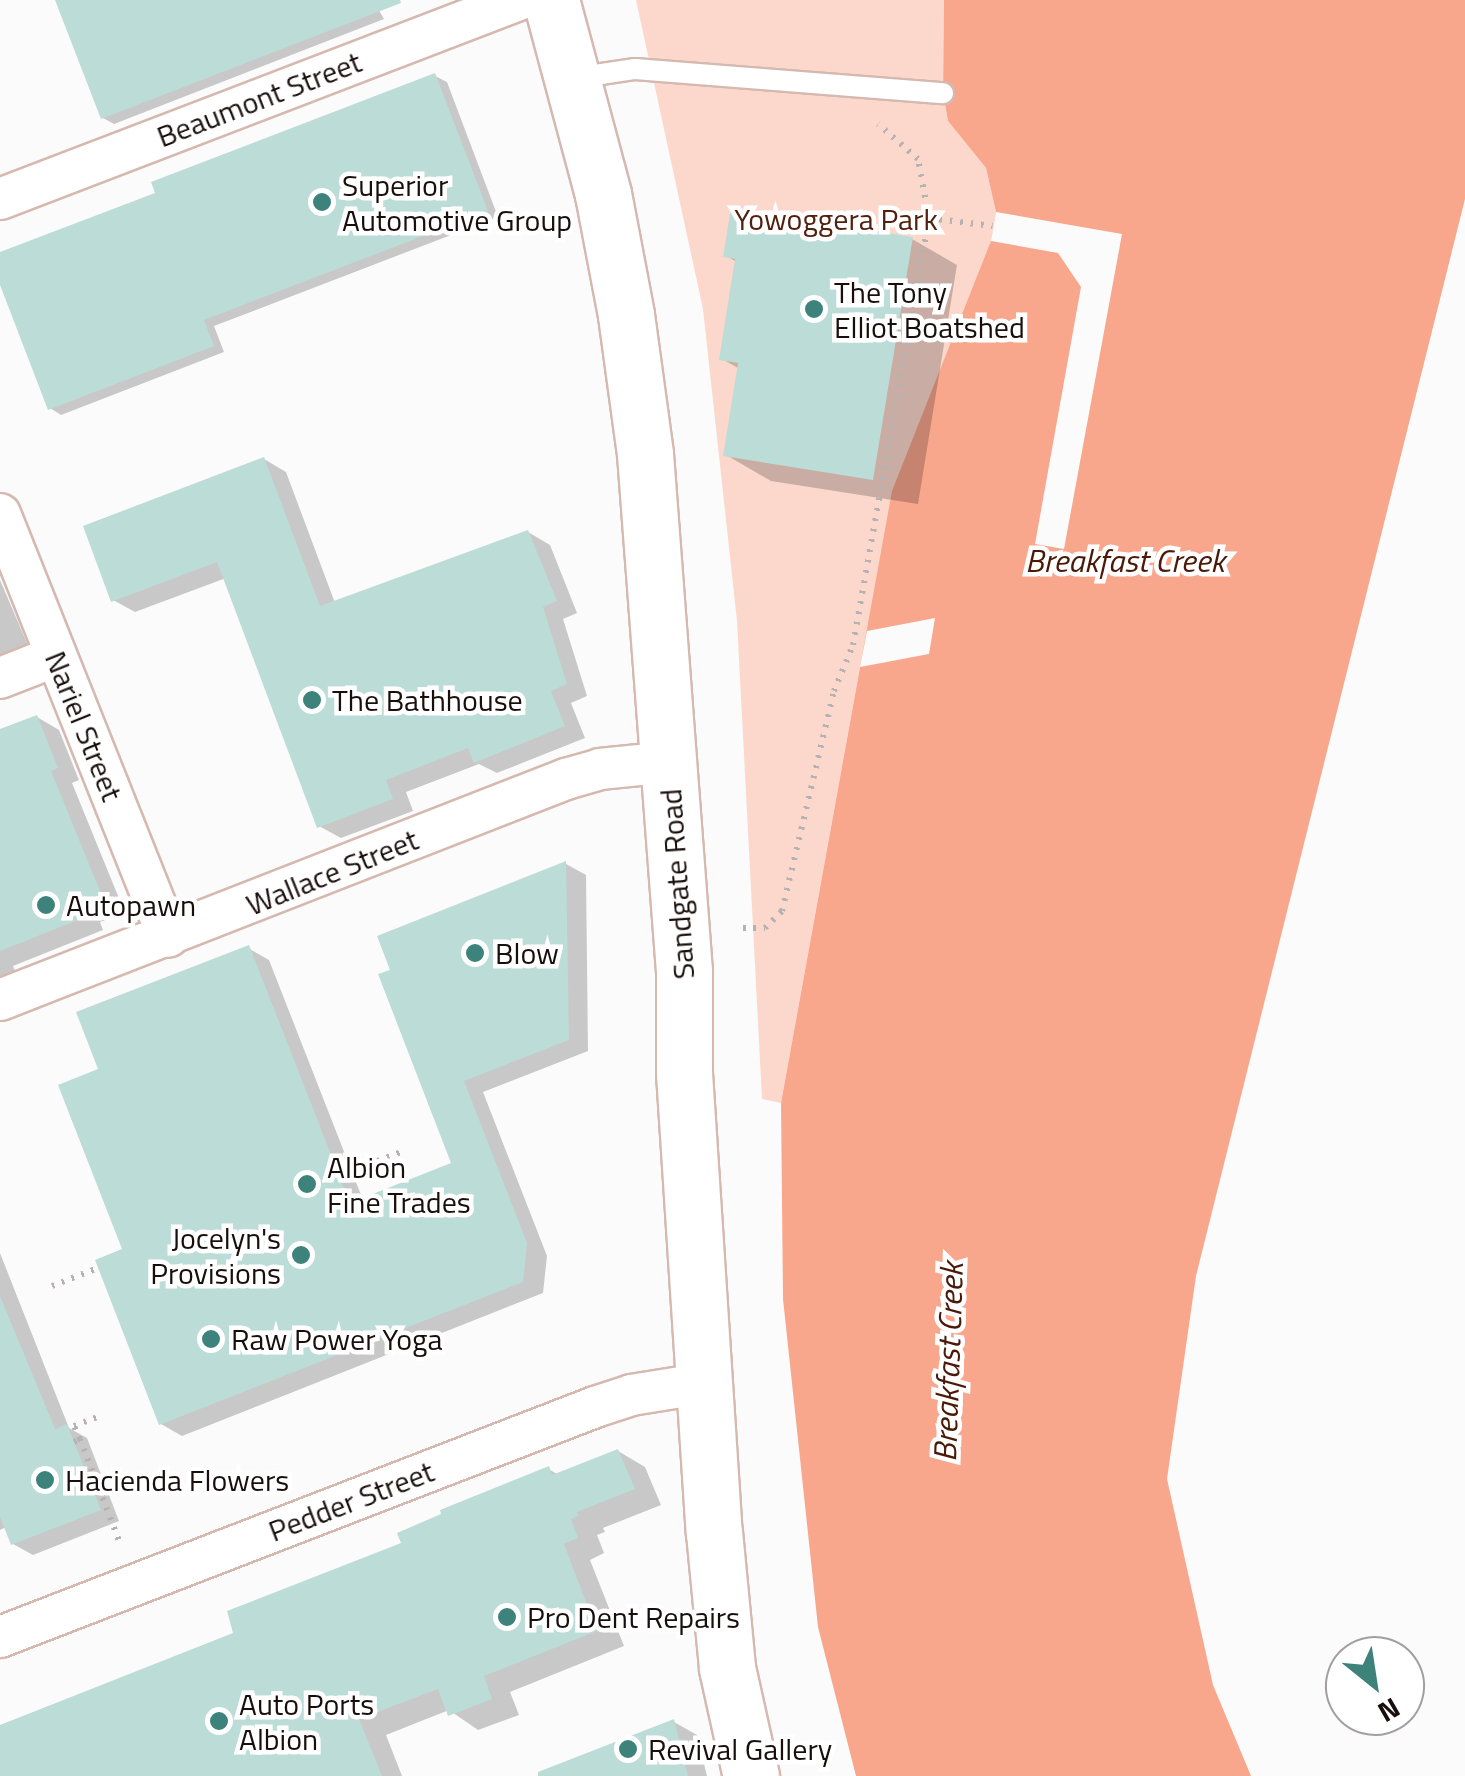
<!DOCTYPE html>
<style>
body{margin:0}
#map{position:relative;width:1465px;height:1776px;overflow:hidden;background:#fbfbfb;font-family:"Titillium Web",sans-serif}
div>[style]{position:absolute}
.green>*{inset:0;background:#fcd8cc}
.water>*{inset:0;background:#f8a68c}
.pier>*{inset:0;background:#fbfbfb}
.shadow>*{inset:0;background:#0003}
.building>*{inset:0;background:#bcdcd7}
.path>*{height:6px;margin-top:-3px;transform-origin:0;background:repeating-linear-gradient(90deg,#b5b2b1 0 2.5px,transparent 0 10.5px)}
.roads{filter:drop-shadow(2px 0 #d5b9b0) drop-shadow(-2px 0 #d5b9b0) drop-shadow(0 2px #d5b9b0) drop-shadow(0 -2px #d5b9b0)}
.service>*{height:20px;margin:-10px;padding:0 10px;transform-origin:10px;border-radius:10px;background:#fff}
.minor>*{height:40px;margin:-20px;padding:0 20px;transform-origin:20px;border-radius:20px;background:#fff}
.secondary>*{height:55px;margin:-27.5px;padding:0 27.5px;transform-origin:27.5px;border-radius:27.5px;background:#fff}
.dots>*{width:28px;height:28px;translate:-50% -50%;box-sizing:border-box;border:5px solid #fff;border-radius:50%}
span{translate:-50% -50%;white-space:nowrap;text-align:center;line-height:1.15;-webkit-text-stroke:9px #fff;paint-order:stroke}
.street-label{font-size:30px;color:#180f0c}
.poi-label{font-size:30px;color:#180f0c}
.left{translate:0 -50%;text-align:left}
.right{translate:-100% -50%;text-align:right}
.park-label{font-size:30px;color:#52200f}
.water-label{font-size:32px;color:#4b1908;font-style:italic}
.north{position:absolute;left:1325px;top:1636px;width:100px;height:100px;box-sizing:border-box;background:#fff;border:2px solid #a39f9e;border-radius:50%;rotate:150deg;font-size:28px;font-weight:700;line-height:40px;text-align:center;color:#180f0c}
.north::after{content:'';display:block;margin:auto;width:35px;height:45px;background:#3d837b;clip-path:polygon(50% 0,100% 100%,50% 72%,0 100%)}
</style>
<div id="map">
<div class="green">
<i style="clip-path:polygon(636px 0,944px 0,943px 93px,948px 121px,986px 168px,996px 212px,991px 241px,860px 667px,781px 1103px,762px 1099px,737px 621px,703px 309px)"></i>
</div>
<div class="water">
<i style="clip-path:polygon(944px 0,1465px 0,1465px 199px,1196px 1276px,1167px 1479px,1213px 1685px,1251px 1776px,856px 1776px,818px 1627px,783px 1299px,781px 1103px,892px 491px,991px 241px,996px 212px,986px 168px,948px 121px,943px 93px)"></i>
</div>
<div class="pier">
<i style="clip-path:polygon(996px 212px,1122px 234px,1064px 549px,1035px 544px,1081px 287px,1058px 253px,991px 241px)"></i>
<i style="clip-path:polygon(935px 618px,929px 654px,860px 667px,867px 631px)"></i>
</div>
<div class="shadow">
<i style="clip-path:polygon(58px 0,373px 0,384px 19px,114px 124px,103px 118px)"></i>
<i style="clip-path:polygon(435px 76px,447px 82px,498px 217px,214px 326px,224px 352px,61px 415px,50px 408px,0 278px,0 255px,158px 194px)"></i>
<i style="clip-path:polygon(912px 239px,957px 265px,918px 504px,771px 481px,726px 455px,740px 369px,722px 359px,737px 262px,726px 256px)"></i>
<i style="clip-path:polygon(264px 459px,286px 472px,335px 603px,528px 532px,550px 545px,577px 613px,563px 619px,587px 696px,571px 703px,585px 738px,497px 773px,479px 764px,406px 792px,413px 811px,341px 838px,319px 826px,226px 578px,135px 612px,113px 600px)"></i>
<i style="clip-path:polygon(0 580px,30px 650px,0 661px)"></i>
<i style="clip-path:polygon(37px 717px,59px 730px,79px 780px,72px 783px,125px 913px,100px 922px,103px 930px,13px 966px,15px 971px,0 976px,0 732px)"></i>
<i style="clip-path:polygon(566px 864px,586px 875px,588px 1051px,483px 1092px,547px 1256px,543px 1293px,182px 1436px,161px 1424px,126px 1250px,101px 1070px,248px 948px,269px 960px,363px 1200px,454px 1164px,381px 976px)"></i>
<i style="clip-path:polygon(0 1253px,69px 1428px,87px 1438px,119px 1521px,33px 1555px,13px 1544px,6px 1527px,0 1530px)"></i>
<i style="clip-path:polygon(618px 1451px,645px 1467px,661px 1505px,603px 1528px,605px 1532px,597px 1535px,604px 1553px,590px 1560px,624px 1646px,510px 1692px,519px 1715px,478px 1730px,449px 1710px,386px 1735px,402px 1776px,0 1776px,0 1728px,236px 1635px,548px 1469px,559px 1475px)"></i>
<i style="clip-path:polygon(674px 1722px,697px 1735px,707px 1776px,549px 1776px)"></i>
</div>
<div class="building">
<i style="clip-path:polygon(55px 0,400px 0,401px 3px,101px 119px)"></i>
<i style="clip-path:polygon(435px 73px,488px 211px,204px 320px,214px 346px,48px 410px,0 285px,0 252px,155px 193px,151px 182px)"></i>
<i style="clip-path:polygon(731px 208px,913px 237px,873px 480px,723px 456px,738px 363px,719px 360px,735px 259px,723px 257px)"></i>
<i style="clip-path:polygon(264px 457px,320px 606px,528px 530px,557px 601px,543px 607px,567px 684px,551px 691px,565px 726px,474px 763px,468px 748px,386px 780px,393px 799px,317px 828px,217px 562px,111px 602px,83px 526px)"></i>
<i style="clip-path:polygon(37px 715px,58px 768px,51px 771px,104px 901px,80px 910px,83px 918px,0 951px,0 729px)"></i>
<i style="clip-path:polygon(566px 861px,569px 1040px,464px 1081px,527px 1243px,523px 1282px,159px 1425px,95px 1260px,122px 1249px,58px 1085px,98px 1069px,76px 1012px,249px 945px,350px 1203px,451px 1163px,378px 974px,390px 970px,377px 936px)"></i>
<i style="clip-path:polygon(0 1296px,55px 1429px,67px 1424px,101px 1510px,11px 1545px,0 1517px)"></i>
<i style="clip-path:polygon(618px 1449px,635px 1489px,577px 1512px,578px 1516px,571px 1519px,578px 1538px,564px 1544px,597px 1631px,484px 1676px,492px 1699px,448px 1716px,438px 1689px,359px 1719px,382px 1776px,0 1776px,0 1725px,233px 1633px,227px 1611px,401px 1543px,397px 1533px,441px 1514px,440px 1510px,549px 1466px,552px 1475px)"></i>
<i style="clip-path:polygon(674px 1719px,688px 1776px,538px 1776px,538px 1772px)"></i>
</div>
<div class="path">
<i style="left:929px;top:218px;width:64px;rotate:7.1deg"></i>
<i style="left:743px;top:928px;width:22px"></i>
<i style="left:765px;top:928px;width:24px;rotate:-45deg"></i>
<i style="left:782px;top:911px;width:226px;rotate:-76.7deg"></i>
<i style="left:834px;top:691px;width:50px;rotate:-67.6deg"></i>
<i style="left:853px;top:645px;width:434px;rotate:-79.9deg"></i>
<i style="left:929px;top:218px;width:60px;rotate:-100.6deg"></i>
<i style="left:918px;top:159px;width:53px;rotate:-138.8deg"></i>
<i style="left:338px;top:1176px;width:73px;rotate:-20.9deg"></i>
<i style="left:52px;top:1286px;width:49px;rotate:-21.4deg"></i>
<i style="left:80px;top:1439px;width:14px;rotate:-115deg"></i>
<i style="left:74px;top:1426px;width:30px;rotate:-21deg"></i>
<i style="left:74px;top:1442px;width:7px;rotate:-27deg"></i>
<i style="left:80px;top:1439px;width:115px;rotate:69deg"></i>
</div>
<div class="roads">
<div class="service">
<i style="left:575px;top:78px;width:61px;rotate:-8.5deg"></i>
<i style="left:635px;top:69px;width:309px;rotate:4.5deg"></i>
</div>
<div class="minor">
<i style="left:0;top:199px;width:556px;rotate:-20.98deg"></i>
<i style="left:0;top:514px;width:455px;rotate:68.3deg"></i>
<i style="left:0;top:678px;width:60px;rotate:-21.4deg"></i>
<i style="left:0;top:1000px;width:608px;rotate:-21.33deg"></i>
<i style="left:566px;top:779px;width:35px;rotate:-16deg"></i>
<i style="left:600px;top:769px;width:69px;rotate:-5.8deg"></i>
<i style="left:0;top:1637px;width:638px;rotate:-21.13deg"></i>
<i style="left:595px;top:1407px;width:38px;rotate:-18deg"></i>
<i style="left:631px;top:1395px;width:76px;rotate:-9.1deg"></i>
</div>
<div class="secondary">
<i style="left:551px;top:0;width:201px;rotate:75deg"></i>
<i style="left:603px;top:194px;width:123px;rotate:79.2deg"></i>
<i style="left:626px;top:315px;width:140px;rotate:82.2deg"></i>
<i style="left:645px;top:454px;width:518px;rotate:85.69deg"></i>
<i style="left:684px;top:971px;width:102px;rotate:90deg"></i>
<i style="left:684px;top:1073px;width:460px;rotate:86.3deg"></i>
<i style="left:714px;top:1532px;width:137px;rotate:84.5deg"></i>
<i style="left:727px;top:1668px;width:111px;rotate:77.5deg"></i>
</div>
</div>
<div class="dots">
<i style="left:322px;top:202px;background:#3d837b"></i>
<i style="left:814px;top:309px;background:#3d837b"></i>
<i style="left:312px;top:700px;background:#3d837b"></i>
<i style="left:46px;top:905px;background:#3d837b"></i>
<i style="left:475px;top:953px;background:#3d837b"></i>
<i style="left:307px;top:1184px;background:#3d837b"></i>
<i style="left:301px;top:1255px;background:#3d837b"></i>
<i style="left:211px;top:1339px;background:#3d837b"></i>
<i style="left:45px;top:1480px;background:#3d837b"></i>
<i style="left:507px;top:1617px;background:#3d837b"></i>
<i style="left:219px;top:1721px;background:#3d837b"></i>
<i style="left:628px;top:1749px;background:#3d837b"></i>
</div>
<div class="street-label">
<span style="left:259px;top:99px;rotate:-21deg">Beaumont Street</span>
<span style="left:84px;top:726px;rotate:68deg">Nariel Street</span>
<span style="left:332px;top:872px;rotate:-22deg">Wallace Street</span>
<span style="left:677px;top:884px;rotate:-94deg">Sandgate Road</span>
<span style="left:351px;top:1501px;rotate:-21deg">Pedder Street</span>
</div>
<div class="poi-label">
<span class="left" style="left:342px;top:202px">Superior<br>Automotive Group</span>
<span class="left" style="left:834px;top:309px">The Tony<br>Elliot Boatshed</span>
<span class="left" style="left:332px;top:700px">The Bathhouse</span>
<span class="left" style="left:66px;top:905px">Autopawn</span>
<span class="left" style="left:495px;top:953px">Blow</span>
<span class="left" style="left:327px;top:1184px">Albion<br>Fine Trades</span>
<span class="right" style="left:281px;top:1255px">Jocelyn's<br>Provisions</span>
<span class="left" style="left:231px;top:1339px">Raw Power Yoga</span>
<span class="left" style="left:65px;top:1480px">Hacienda Flowers</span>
<span class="left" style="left:527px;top:1617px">Pro Dent Repairs</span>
<span class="left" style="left:239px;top:1721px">Auto Ports<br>Albion</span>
<span class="left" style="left:648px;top:1749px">Revival Gallery</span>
</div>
<div class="park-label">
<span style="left:836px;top:219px">Yowoggera Park</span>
</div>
<div class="water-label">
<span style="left:1125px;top:560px">Breakfast Creek</span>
<span style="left:948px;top:1362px;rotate:-88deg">Breakfast Creek</span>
</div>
<div class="north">N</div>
</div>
